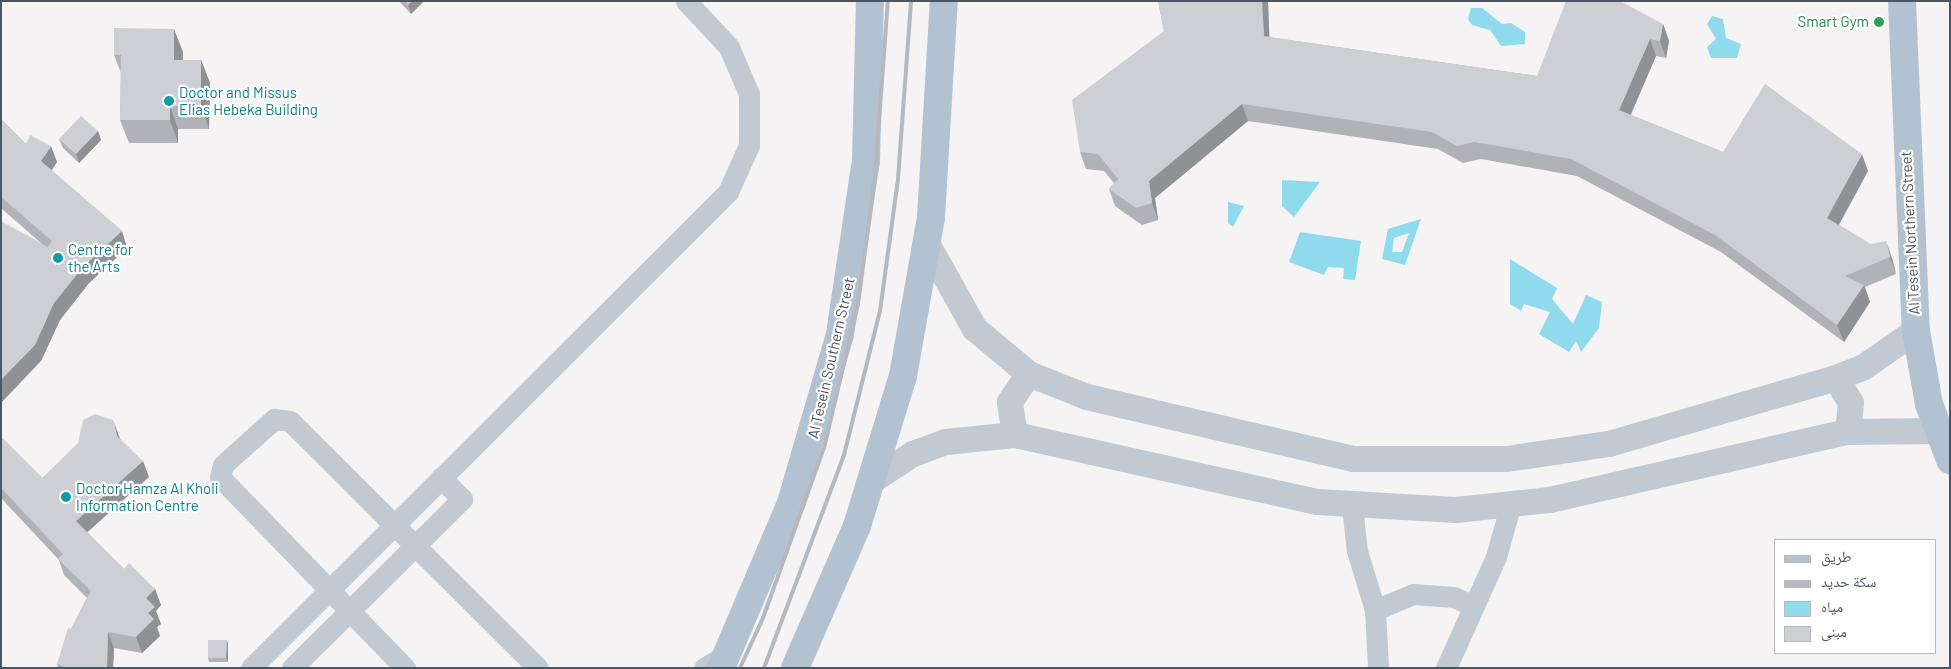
<!DOCTYPE html>
<meta charset="utf-8">
<style>
body{margin:0}
#map{position:relative;width:1951px;height:669px;overflow:hidden;background:#f5f3f3;font-family:Barlow,"Noto Naskh Arabic",sans-serif}
div>[style]{position:absolute}
.water>*{inset:0;background:#90daee}
.minor>*{height:21px;margin:-10.5px;padding:0 10.5px;transform-origin:10.5px;border-radius:10.5px;background:#c1cad2}
.tertiary>*{height:26px;margin:-13px;padding:0 13px;transform-origin:13px;border-radius:13px;background:#c1cad2}
.primary>*{height:28px;margin:-14px;padding:0 14px;transform-origin:14px;border-radius:14px;background:#b3c2d1}
.rail>*{height:4px;margin:-2px;padding:0 2px;transform-origin:2px;border-radius:2px;background:#b5b8bd}
.wall>*{inset:0;background:#b0b2b7}
.shaded-wall>*{inset:0;background:#909195}
.building>*{inset:0;background:#cdcfd5}
.dots>*{width:14px;height:14px;translate:-50% -50%;box-sizing:border-box;border:2px solid #fff;border-radius:50%}
span{translate:-50% -50%;white-space:nowrap;text-align:center;line-height:1.15;-webkit-text-stroke:4.5px #fff;paint-order:stroke}
.leisure-label{font-size:15px;color:#27864d}
.right{translate:-100% -50%;text-align:right}
.culture-label{font-size:15px;color:#0d838f}
.left{translate:0 -50%;text-align:left}
.street-label{font-size:15px;color:#4a5661}
.frame{position:absolute;inset:0;border:2px solid #4a5661;pointer-events:none}
.legend{position:absolute;left:1774px;top:539px;width:162px;height:115px;box-sizing:border-box;background:#fff;border:1px solid #b7bbc0;margin:0;padding:6px 9px;list-style:none;font-size:15px;color:#4a5661}
.legend li{display:flex;align-items:center;gap:10px;height:25px}
.legend b{width:25px;border:1px solid #b7bbc0}
</style>
<div id="map">
<div class="water">
<i style="clip-path:polygon(1471px 8px,1482px 8px,1502px 24px,1511px 23px,1525px 32px,1525px 44px,1501px 46px,1490px 30px,1472px 25px,1468px 19px)"></i>
<i style="clip-path:polygon(1712px 16px,1723px 19px,1726px 38px,1741px 44px,1737px 58px,1711px 58px,1707px 47px,1716px 39px,1707px 24px)"></i>
<i style="clip-path:polygon(1282px 180px,1320px 182px,1294px 217px,1282px 206px)"></i>
<i style="clip-path:polygon(1228px 202px,1244px 206px,1233px 227px,1228px 223px)"></i>
<i style="clip-path:polygon(evenodd,1421px 219px,1405px 265px,1382px 259px,1388px 229px,1421px 219px,1409px 233px,1402px 252px,1392px 252px,1394px 238px,1409px 233px)"></i>
<i style="clip-path:polygon(1300px 232px,1361px 241px,1355px 280px,1343px 279px,1344px 268px,1328px 267px,1324px 275px,1289px 262px)"></i>
<i style="clip-path:polygon(1510px 259px,1557px 288px,1552px 299px,1573px 324px,1586px 295px,1602px 302px,1599px 328px,1581px 352px,1576px 341px,1569px 352px,1539px 334px,1550px 312px,1524px 304px,1521px 311px,1510px 304px)"></i>
</div>
<div class="minor">
<i style="left:1352px;top:506px;width:45px;rotate:83.7deg"></i>
<i style="left:1357px;top:551px;width:62px;rotate:73deg"></i>
<i style="left:1375px;top:610px;width:58px;rotate:87deg"></i>
<i style="left:1375px;top:610px;width:41px;rotate:-22.8deg"></i>
<i style="left:1413px;top:594px;width:41px;rotate:4.2deg"></i>
<i style="left:1454px;top:597px;width:21px;rotate:25deg"></i>
<i style="left:251px;top:668px;width:674px;rotate:-44.94deg"></i>
<i style="left:728px;top:192px;width:51px;rotate:-65.9deg"></i>
<i style="left:749px;top:145px;width:51px;rotate:-90deg"></i>
<i style="left:749px;top:94px;width:51px;rotate:-113.1deg"></i>
<i style="left:729px;top:47px;width:63px;rotate:-133.1deg"></i>
<i style="left:292px;top:668px;width:240px;rotate:-44.8deg"></i>
<i style="left:462px;top:499px;width:30px;rotate:-135deg"></i>
<i style="left:405px;top:668px;width:266px;rotate:-134.1deg"></i>
<i style="left:220px;top:477px;width:12px;rotate:-76deg"></i>
<i style="left:223px;top:465px;width:69px;rotate:-42deg"></i>
<i style="left:274px;top:419px;width:16px;rotate:7deg"></i>
<i style="left:290px;top:421px;width:350px;rotate:44.9deg"></i>
<i style="left:704px;top:668px;width:27px;rotate:-31deg"></i>
<i style="left:1446px;top:668px;width:122px;rotate:-65.8deg"></i>
<i style="left:1496px;top:557px;width:52px;rotate:-74.4deg"></i>
</div>
<div class="tertiary">
<i style="left:928px;top:245px;width:96px;rotate:60.8deg"></i>
<i style="left:975px;top:329px;width:70px;rotate:39.8deg"></i>
<i style="left:1029px;top:374px;width:62px;rotate:21.6deg"></i>
<i style="left:1087px;top:397px;width:273px;rotate:13.1deg"></i>
<i style="left:1353px;top:459px;width:154px"></i>
<i style="left:1507px;top:459px;width:103px;rotate:-8.4deg"></i>
<i style="left:1609px;top:444px;width:236px;rotate:-16.2deg"></i>
<i style="left:1836px;top:378px;width:30px;rotate:-21deg"></i>
<i style="left:1864px;top:367px;width:63px;rotate:-34.7deg"></i>
<i style="left:1836px;top:378px;width:29px;rotate:59deg"></i>
<i style="left:1851px;top:403px;width:29px;rotate:96deg"></i>
<i style="left:1015px;top:435px;width:33px;rotate:-99deg"></i>
<i style="left:1010px;top:402px;width:34px;rotate:-56deg"></i>
<i style="left:873px;top:480px;width:48px;rotate:-33deg"></i>
<i style="left:913px;top:454px;width:35px;rotate:-20deg"></i>
<i style="left:946px;top:442px;width:69px;rotate:-5.8deg"></i>
<i style="left:1015px;top:435px;width:310px;rotate:12.5deg"></i>
<i style="left:1318px;top:502px;width:138px;rotate:3.3deg"></i>
<i style="left:1456px;top:510px;width:95px;rotate:-6.1deg"></i>
<i style="left:1550px;top:500px;width:306px;rotate:-12.9deg"></i>
<i style="left:1848px;top:432px;width:91px;rotate:-0.6deg"></i>
</div>
<div class="primary">
<i style="left:1902px;top:1px;width:330px;rotate:87.6deg"></i>
<i style="left:1916px;top:331px;width:74px;rotate:79.9deg"></i>
<i style="left:1929px;top:404px;width:60px;rotate:69.4deg"></i>
<i style="left:721px;top:668px;width:179px;rotate:-67deg"></i>
<i style="left:791px;top:503px;width:176px;rotate:-73.8deg"></i>
<i style="left:840px;top:334px;width:175px;rotate:-81.5deg"></i>
<i style="left:866px;top:161px;width:160px;rotate:-88.6deg"></i>
<i style="left:795px;top:668px;width:155px;rotate:-66.4deg"></i>
<i style="left:857px;top:526px;width:157px;rotate:-73deg"></i>
<i style="left:903px;top:376px;width:161px;rotate:-80deg"></i>
<i style="left:931px;top:217px;width:216px;rotate:-86.6deg"></i>
</div>
<div class="rail">
<i style="left:740px;top:668px;width:55px;rotate:-65.3deg"></i>
<i style="left:763px;top:618px;width:181px;rotate:-70.3deg"></i>
<i style="left:824px;top:448px;width:148px;rotate:-76.7deg"></i>
<i style="left:858px;top:304px;width:129px;rotate:-82.4deg"></i>
<i style="left:875px;top:176px;width:175px;rotate:-85.8deg"></i>
<i style="left:764px;top:668px;width:228px;rotate:-69.4deg"></i>
<i style="left:844px;top:455px;width:148px;rotate:-76deg"></i>
<i style="left:880px;top:311px;width:133px;rotate:-82.2deg"></i>
<i style="left:898px;top:179px;width:178px;rotate:-85.8deg"></i>
</div>
<div class="wall">
<i style="clip-path:polygon(399px 1px,424px 1px,411px 14px)"></i>
<i style="clip-path:polygon(1158px 1px,1268px 1px,1269px 37px,1537px 76px,1663px 24px,1669px 41px,1666px 58px,1656px 56px,1631px 115px,1723px 152px,1868px 171px,1839px 225px,1892px 258px,1896px 274px,1865px 287px,1870px 302px,1844px 342px,1721px 252px,1577px 176px,1481px 159px,1463px 163px,1438px 149px,1248px 121px,1155px 198px,1158px 220px,1142px 225px,1115px 206px,1109px 189px,1114px 183px,1104px 171px,1086px 169px,1080px 152px,1164px 31px)"></i>
<i style="clip-path:polygon(183px 52px,183px 60px,201px 60px,210px 83px,209px 129px,178px 129px,178px 143px,129px 143px,120px 120px,121px 73px,114px 55px)"></i>
<i style="clip-path:polygon(1px 119px,26px 144px,57px 162px,51px 170px,122px 231px,127px 248px,89px 283px,60px 320px,41px 361px,42px 244px,1px 208px)"></i>
<i style="clip-path:polygon(98px 131px,101px 140px,79px 163px,63px 148px,59px 139px)"></i>
<i style="clip-path:polygon(119px 436px,120px 439px,149px 477px,87px 532px,124px 569px,155px 589px,161px 605px,156px 611px,161px 624px,157px 627px,160px 636px,142px 653px,114px 648px,113px 668px,58px 668px,57px 664px,71px 629px,87px 598px,64px 575px,59px 560px,1px 498px,1px 437px,42px 478px)"></i>
<i style="clip-path:polygon(227px 640px,228px 644px,228px 662px,209px 662px,208px 658px)"></i>
</div>
<div class="shaded-wall">
<i style="clip-path:polygon(412px 1px,424px 1px,411px 14px,408px 5px)"></i>
<i style="clip-path:polygon(1262px 1px,1268px 1px,1270px 53px,1264px 36px)"></i>
<i style="clip-path:polygon(1663px 24px,1669px 41px,1666px 58px,1660px 41px)"></i>
<i style="clip-path:polygon(174px 29px,183px 52px,182px 83px,174px 60px)"></i>
<i style="clip-path:polygon(1650px 39px,1656px 56px,1625px 127px,1619px 110px)"></i>
<i style="clip-path:polygon(201px 60px,210px 83px,209px 129px,201px 106px)"></i>
<i style="clip-path:polygon(1242px 104px,1248px 121px,1155px 198px,1158px 220px,1152px 203px,1149px 181px)"></i>
<i style="clip-path:polygon(170px 106px,178px 129px,178px 143px,170px 120px)"></i>
<i style="clip-path:polygon(98px 131px,101px 140px,79px 163px,76px 154px)"></i>
<i style="clip-path:polygon(51px 146px,57px 162px,47px 178px,41px 161px)"></i>
<i style="clip-path:polygon(1862px 154px,1868px 171px,1833px 235px,1827px 218px)"></i>
<i style="clip-path:polygon(122px 231px,127px 248px,89px 283px,60px 320px,41px 361px,1px 403px,1px 380px,54px 303px,83px 267px)"></i>
<i style="clip-path:polygon(1886px 241px,1892px 258px,1896px 274px,1890px 257px)"></i>
<i style="clip-path:polygon(1864px 285px,1870px 302px,1844px 342px,1837px 325px)"></i>
<i style="clip-path:polygon(113px 420px,119px 436px,123px 453px,117px 436px)"></i>
<i style="clip-path:polygon(143px 461px,149px 477px,82px 537px,76px 521px)"></i>
<i style="clip-path:polygon(155px 589px,161px 605px,156px 611px,161px 624px,157px 627px,160px 636px,142px 653px,136px 637px,148px 613px,146px 598px)"></i>
<i style="clip-path:polygon(108px 632px,114px 648px,113px 668px,107px 668px)"></i>
<i style="clip-path:polygon(227px 640px,228px 644px,228px 662px,226px 658px)"></i>
</div>
<div class="building">
<i style="clip-path:polygon(405px 1px,412px 1px,408px 5px)"></i>
<i style="clip-path:polygon(1158px 1px,1262px 1px,1264px 36px,1537px 76px,1566px 1px,1620px 1px,1663px 24px,1660px 41px,1650px 39px,1619px 110px,1723px 152px,1765px 84px,1862px 154px,1827px 218px,1871px 244px,1886px 241px,1890px 257px,1845px 276px,1864px 285px,1837px 325px,1715px 235px,1571px 159px,1474px 142px,1457px 146px,1432px 132px,1242px 104px,1149px 181px,1152px 203px,1136px 208px,1109px 189px,1118px 179px,1098px 154px,1080px 152px,1072px 100px,1164px 31px)"></i>
<i style="clip-path:polygon(114px 28px,174px 29px,174px 60px,201px 60px,201px 106px,170px 106px,170px 120px,120px 120px,121px 55px,114px 55px)"></i>
<i style="clip-path:polygon(81px 116px,98px 131px,76px 154px,59px 139px)"></i>
<i style="clip-path:polygon(1px 119px,26px 144px,30px 135px,51px 146px,41px 161px,122px 231px,83px 267px,54px 303px,35px 345px,1px 380px,1px 221px,48px 247px,52px 241px,1px 197px)"></i>
<i style="clip-path:polygon(95px 414px,113px 420px,117px 436px,143px 461px,76px 521px,124px 569px,129px 563px,155px 589px,146px 598px,155px 607px,148px 613px,154px 619px,136px 637px,108px 632px,107px 668px,67px 668px,57px 664px,68px 628px,71px 629px,91px 591px,58px 559px,63px 554px,1px 488px,1px 437px,42px 478px,78px 443px,83px 420px)"></i>
<i style="clip-path:polygon(208px 640px,227px 640px,226px 658px,208px 658px)"></i>
</div>
<div class="dots">
<i style="left:1879px;top:22px;background:#2e9e5b"></i>
<i style="left:169px;top:101px;background:#0f9aa8"></i>
<i style="left:58px;top:258px;background:#0f9aa8"></i>
<i style="left:66px;top:497px;background:#0f9aa8"></i>
</div>
<div class="leisure-label">
<span class="right" style="left:1869px;top:22px">Smart Gym</span>
</div>
<div class="culture-label">
<span class="left" style="left:179px;top:101px">Doctor and Missus<br>Elias Hebeka Building</span>
<span class="left" style="left:68px;top:258px">Centre for<br>the Arts</span>
<span class="left" style="left:76px;top:497px">Doctor Hamza Al Kholi<br>Information Centre</span>
</div>
<div class="street-label">
<span style="left:1910px;top:233px;rotate:-93deg">Al Tesein Northern Street</span>
<span style="left:831px;top:358px;rotate:-77deg">Al Tesein Southern Street</span>
</div>
<div class="frame"></div>
<ul class="legend">
<li><b style="height:6px;background:#b3c2d1"></b>طريق</li>
<li><b style="height:6px;background:#b5b8bd"></b>سكة حديد</li>
<li><b style="height:14px;background:#90daee"></b>مياه</li>
<li><b style="height:14px;background:#cdcfd5"></b>مبنى</li>
</ul>
</div>
